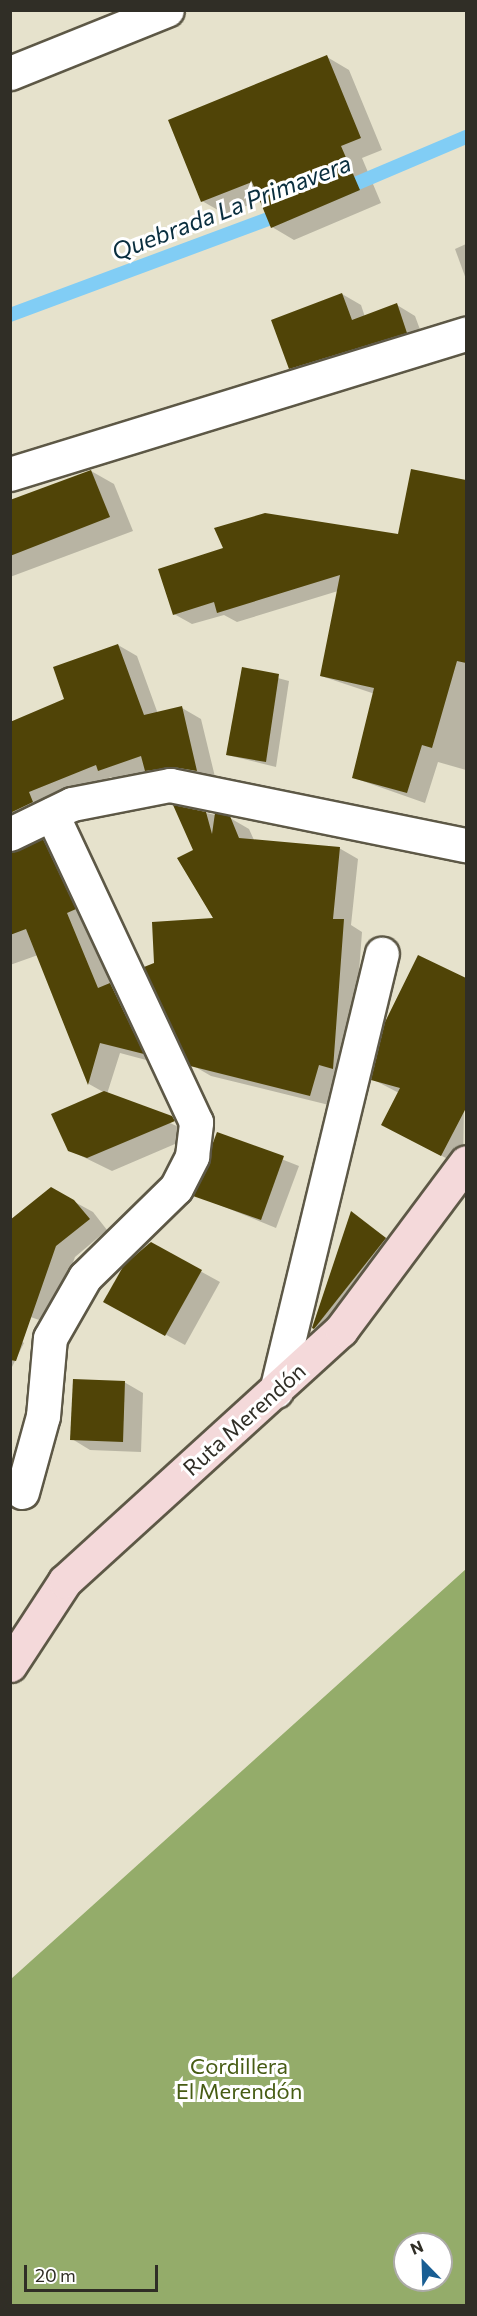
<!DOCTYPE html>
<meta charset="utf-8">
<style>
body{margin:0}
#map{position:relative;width:477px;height:2316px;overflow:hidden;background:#e6e2cc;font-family:Commissioner,sans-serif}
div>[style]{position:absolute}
.forest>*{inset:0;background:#94ac6a}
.shadow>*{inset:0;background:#0003}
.stream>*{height:14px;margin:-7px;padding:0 7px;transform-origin:7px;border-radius:7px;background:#81cdf5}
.building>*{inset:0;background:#504407}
.roads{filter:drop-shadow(2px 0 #5d5846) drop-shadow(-2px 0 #5d5846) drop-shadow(0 2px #5d5846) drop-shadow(0 -2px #5d5846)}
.street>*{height:33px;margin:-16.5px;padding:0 16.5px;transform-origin:16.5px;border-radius:16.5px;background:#fff}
.secondary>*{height:33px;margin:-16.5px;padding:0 16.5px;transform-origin:16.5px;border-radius:16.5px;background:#f4d9da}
span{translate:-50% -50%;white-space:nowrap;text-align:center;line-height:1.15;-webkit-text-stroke:6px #fff;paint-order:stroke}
.street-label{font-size:22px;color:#302e26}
.park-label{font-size:22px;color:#475c14}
.water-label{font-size:24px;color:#092e3e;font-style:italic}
.frame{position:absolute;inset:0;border:12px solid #302e26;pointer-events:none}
.north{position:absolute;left:393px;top:2232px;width:60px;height:60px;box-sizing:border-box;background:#fff;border:2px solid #acaba8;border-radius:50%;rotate:337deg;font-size:16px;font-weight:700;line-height:24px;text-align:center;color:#302e26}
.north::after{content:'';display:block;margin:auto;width:21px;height:27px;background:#195e93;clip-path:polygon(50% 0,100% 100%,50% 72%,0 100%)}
.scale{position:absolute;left:24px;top:2265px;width:134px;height:27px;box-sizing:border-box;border:3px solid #302e26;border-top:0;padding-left:8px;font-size:18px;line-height:21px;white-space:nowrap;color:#302e26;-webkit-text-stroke:4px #fff;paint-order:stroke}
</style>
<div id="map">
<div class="forest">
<i style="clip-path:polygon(evenodd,466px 1569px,466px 2305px,11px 2305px,11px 1979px,466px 1569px,405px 2244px,441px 2244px,441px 2280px,405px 2280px,405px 2244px)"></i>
</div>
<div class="shadow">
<i style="clip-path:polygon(327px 57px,349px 70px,382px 150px,362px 158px,381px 203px,294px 240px,272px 227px,261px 200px,225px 214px,202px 201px)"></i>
<i style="clip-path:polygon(466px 244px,466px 279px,455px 249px)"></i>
<i style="clip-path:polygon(342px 294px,361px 305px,365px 317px,397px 305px,415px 316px,425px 343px,309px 379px,290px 368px)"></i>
<i style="clip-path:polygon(91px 471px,114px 484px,133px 531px,10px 577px,10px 502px)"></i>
<i style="clip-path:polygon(403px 517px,466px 535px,466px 770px,438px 762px,425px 803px,354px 778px,375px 694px,321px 676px,338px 591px,237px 622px,224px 615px,192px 624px,174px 614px,399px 536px)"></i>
<i style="clip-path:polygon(118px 645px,137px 656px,158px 714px,182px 708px,201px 719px,216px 781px,166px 781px,148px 771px,118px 781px,111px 777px,47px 803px,10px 843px,10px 723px,66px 700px)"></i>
<i style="clip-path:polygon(243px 669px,289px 681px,276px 767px,227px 755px)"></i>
<i style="clip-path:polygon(206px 813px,230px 818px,249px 829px,254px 840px,339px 848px,358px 859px,351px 925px,362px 932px,351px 1078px,329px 1105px,211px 1076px,192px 1065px,156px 964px,215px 920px,195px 851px)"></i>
<i style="clip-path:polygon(43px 841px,62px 852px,111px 985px,129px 996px,161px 1064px,120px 1053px,107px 1094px,196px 1135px,112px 1171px,69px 1150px,105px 1093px,89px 1084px,38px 955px,10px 965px,10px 845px,12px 853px)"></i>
<i style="clip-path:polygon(418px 957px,466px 980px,463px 1167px,383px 1125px,399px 1093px,372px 1079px)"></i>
<i style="clip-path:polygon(218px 1134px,299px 1166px,276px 1228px,195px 1195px)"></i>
<i style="clip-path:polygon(51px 1189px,93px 1212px,107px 1230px,75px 1257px,51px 1324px,10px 1310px)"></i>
<i style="clip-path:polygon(351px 1214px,404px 1250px,334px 1338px,314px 1327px)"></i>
<i style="clip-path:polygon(149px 1243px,220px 1282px,185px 1345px,124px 1312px,125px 1266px)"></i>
<i style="clip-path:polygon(10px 1335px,24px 1343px,10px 1371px)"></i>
<i style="clip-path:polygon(124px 1382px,143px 1393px,141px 1452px,90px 1450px,72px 1439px)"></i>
</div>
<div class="stream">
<i style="left:341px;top:190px;width:136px;rotate:-23deg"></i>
<i style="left:10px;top:315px;width:292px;rotate:-20.4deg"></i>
</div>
<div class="building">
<i style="clip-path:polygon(327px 55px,361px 138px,341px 146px,360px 190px,271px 228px,252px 182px,201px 202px,168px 120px)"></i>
<i style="clip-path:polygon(342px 293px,352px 320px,397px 303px,407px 333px,289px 369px,271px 320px)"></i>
<i style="clip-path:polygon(411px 469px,466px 480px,466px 663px,457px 661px,432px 748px,422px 745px,407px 793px,352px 778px,374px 688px,320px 676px,340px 575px,217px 613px,214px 602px,173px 615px,158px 569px,223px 548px,214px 528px,265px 513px,398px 534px)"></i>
<i style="clip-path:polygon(91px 470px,110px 517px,10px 556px,10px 500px)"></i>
<i style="clip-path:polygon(118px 644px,144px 715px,182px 706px,197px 771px,173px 767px,145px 771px,141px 756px,98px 771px,96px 765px,29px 792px,33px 802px,10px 813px,10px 722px,64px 699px,53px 667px)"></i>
<i style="clip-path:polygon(242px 667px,279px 674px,266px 762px,226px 755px)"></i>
<i style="clip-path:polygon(173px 805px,206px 812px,212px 834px,215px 813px,230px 816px,239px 838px,340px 847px,333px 919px,344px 919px,333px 1069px,319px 1065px,310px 1096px,190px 1066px,144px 967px,154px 963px,152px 922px,213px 918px,177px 858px,193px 850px)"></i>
<i style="clip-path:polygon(43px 839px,76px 909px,67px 913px,98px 988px,110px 983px,144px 1054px,100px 1043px,88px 1085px,26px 929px,10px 935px,10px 852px)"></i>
<i style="clip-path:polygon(418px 955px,466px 978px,466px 1108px,441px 1156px,381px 1125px,400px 1088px,371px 1080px,385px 1022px)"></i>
<i style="clip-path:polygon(104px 1091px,172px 1116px,175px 1121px,87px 1158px,68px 1151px,51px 1114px)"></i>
<i style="clip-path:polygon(217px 1132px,284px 1156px,261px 1220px,193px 1196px)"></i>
<i style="clip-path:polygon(51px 1187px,74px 1200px,90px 1219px,56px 1246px,16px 1361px,10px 1360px,10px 1220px)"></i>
<i style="clip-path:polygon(351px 1211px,386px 1238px,314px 1329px,312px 1328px)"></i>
<i style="clip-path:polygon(151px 1242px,202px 1270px,165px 1336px,103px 1302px,124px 1265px)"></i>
<i style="clip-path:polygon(73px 1379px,125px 1381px,123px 1442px,70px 1440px)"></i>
</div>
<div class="roads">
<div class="street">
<i style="left:10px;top:73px;width:169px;rotate:-21.9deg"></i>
<i style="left:10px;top:474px;width:477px;rotate:-17.1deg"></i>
<i style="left:10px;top:834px;width:69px;rotate:-25.8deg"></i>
<i style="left:72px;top:804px;width:100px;rotate:-11deg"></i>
<i style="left:170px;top:785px;width:302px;rotate:11.5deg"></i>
<i style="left:276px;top:1391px;width:450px;rotate:-76.4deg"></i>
<i style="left:22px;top:1492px;width:79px;rotate:-74.6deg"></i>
<i style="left:43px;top:1416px;width:78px;rotate:-84.9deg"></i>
<i style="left:50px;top:1338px;width:70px;rotate:-60.2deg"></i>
<i style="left:85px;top:1277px;width:127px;rotate:-44.4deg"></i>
<i style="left:176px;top:1188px;width:36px;rotate:-63deg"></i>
<i style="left:192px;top:1156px;width:34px;rotate:-83deg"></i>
<i style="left:196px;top:1122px;width:340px;rotate:-115.1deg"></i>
</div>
<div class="secondary">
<i style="left:10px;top:1665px;width:100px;rotate:-56.8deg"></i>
<i style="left:65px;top:1581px;width:373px;rotate:-42.3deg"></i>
<i style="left:341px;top:1330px;width:209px;rotate:-53.3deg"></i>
</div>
</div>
<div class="street-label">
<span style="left:244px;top:1419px;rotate:-42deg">Ruta Merendón</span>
</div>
<div class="park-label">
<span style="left:239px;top:2078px">Cordillera<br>El Merendón</span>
</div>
<div class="water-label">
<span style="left:231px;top:207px;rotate:-21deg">Quebrada La Primavera</span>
</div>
<div class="frame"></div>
<div class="north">N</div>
<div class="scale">20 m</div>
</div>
